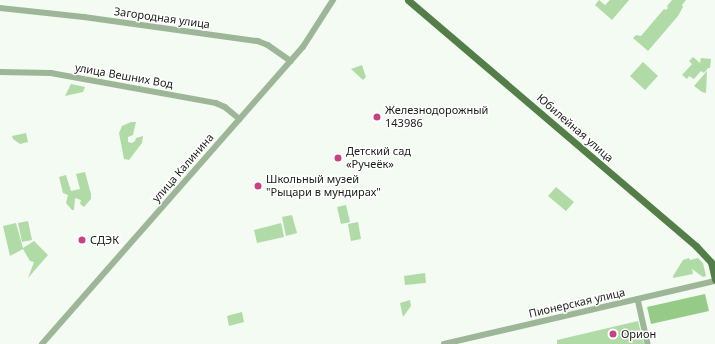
<!DOCTYPE html>
<meta charset="utf-8">
<style>
body{margin:0}
#map{position:relative;width:715px;height:344px;overflow:hidden;background:#f3fbf2;font-family:"Noto Sans",sans-serif}
div>[style]{position:absolute}
.green>*{inset:0;background:#b1dba6}
.forest>*{inset:0;background:#95cb86}
.minor>*{height:5.5px;margin:-2.75px;padding:0 2.75px;transform-origin:2.75px;border-radius:2.75px;background:#9eb698}
.major>*{height:7px;margin:-3.5px;padding:0 3.5px;transform-origin:3.5px;border-radius:3.5px;background:#537e48}
.dots>*{width:11px;height:11px;translate:-50% -50%;box-sizing:border-box;border:2px solid #fff;border-radius:50%}
span{translate:-50% -50%;white-space:nowrap;text-align:center;line-height:1.15;-webkit-text-stroke:3px #fff;paint-order:stroke}
.street-label{font-size:11px;color:#1b1d1a}
.poi-label{font-size:11px;color:#1b1d1a}
.left{translate:0 -50%;text-align:left}
</style>
<div id="map">
<div class="green">
<i style="clip-path:polygon(599px 0,605px 5px,610px 0,629px 0,612px 20px,595px 5px)"></i>
<i style="clip-path:polygon(672px 0,686px 0,682px 5px,683px 7px,678px 16px,648px 51px,633px 38px,636px 35px,641px 36px,664px 9px,666px 10px,668px 8px,667px 6px)"></i>
<i style="clip-path:polygon(693px 57px,700px 63px,701px 58px,711px 59px,710px 68px,708px 68px,704px 73px,701px 71px,694px 79px,689px 76px,687px 79px,682px 75px,692px 64px,689px 61px)"></i>
<i style="clip-path:polygon(643px 62px,658px 76px,645px 90px,630px 76px)"></i>
<i style="clip-path:polygon(362px 65px,366px 77px,363px 80px,351px 69px)"></i>
<i style="clip-path:polygon(707px 71px,706px 93px,702px 92px,694px 86px)"></i>
<i style="clip-path:polygon(71px 84px,85px 87px,83px 92px,65px 96px)"></i>
<i style="clip-path:polygon(131px 122px,136px 122px,133px 135px,128px 137px,128px 142px,132px 143px,135px 141px,136px 138px,143px 136px,142px 143px,129px 160px,124px 159px,119px 133px,122px 126px)"></i>
<i style="clip-path:polygon(26px 133px,28px 142px,20px 144px,13px 139px,12px 136px)"></i>
<i style="clip-path:polygon(85px 172px,91px 194px,91px 199px,84px 207px,80px 204px,81px 200px,75px 198px,74px 210px,72px 210px,66px 203px,68px 195px,63px 193px,59px 177px,66px 175px,71px 191px,80px 189px,76px 174px)"></i>
<i style="clip-path:polygon(556px 187px,574px 202px,566px 211px,548px 196px)"></i>
<i style="clip-path:polygon(346px 205px,350px 222px,341px 224px,337px 207px)"></i>
<i style="clip-path:polygon(292px 215px,297px 233px,286px 236px,282px 217px)"></i>
<i style="clip-path:polygon(28px 221px,32px 240px,22px 242px,18px 223px)"></i>
<i style="clip-path:polygon(358px 222px,361px 239px,351px 241px,348px 224px)"></i>
<i style="clip-path:polygon(16px 223px,23px 248px,34px 241px,48px 255px,28px 278px,34px 262px,30px 261px,23px 249px,10px 256px,3px 226px)"></i>
<i style="clip-path:polygon(281px 223px,284px 237px,257px 243px,254px 230px)"></i>
<i style="clip-path:polygon(689px 258px,690px 260px,698px 258px,703px 263px,706px 276px,703px 277px,692px 269px,693px 274px,673px 278px,673px 276px,683px 260px)"></i>
<i style="clip-path:polygon(425px 273px,426px 283px,405px 285px,404px 276px)"></i>
<i style="clip-path:polygon(410px 300px,411px 306px,403px 317px,400px 303px)"></i>
<i style="clip-path:polygon(242px 312px,244px 322px,229px 326px,227px 316px)"></i>
<i style="clip-path:polygon(638px 321px,644px 344px,557px 344px,557px 340px)"></i>
</div>
<div class="forest">
<i style="clip-path:polygon(705px 294px,709px 311px,651px 324px,647px 307px)"></i>
</div>
<div class="minor">
<i style="left:0;top:8px;width:84px;rotate:6.1deg"></i>
<i style="left:84px;top:17px;width:176px;rotate:7.9deg"></i>
<i style="left:258px;top:41px;width:11px;rotate:22deg"></i>
<i style="left:268px;top:45px;width:28px;rotate:35deg"></i>
<i style="left:0;top:72px;width:51px;rotate:1.1deg"></i>
<i style="left:51px;top:73px;width:168px;rotate:10.3deg"></i>
<i style="left:216px;top:103px;width:10px;rotate:24deg"></i>
<i style="left:225px;top:107px;width:19px;rotate:39deg"></i>
<i style="left:638px;top:299px;width:46px;rotate:77.5deg"></i>
<i style="left:42px;top:344px;width:395px;rotate:-48.7deg"></i>
<i style="left:303px;top:47px;width:56px;rotate:-57.4deg"></i>
<i style="left:444px;top:344px;width:278px;rotate:-13.1deg"></i>
</div>
<div class="major">
<i style="left:408px;top:0;width:379px;rotate:40.5deg"></i>
<i style="left:696px;top:246px;width:22px;rotate:47deg"></i>
<i style="left:711px;top:262px;width:18px;rotate:77deg"></i>
</div>
<div class="dots">
<i style="left:377px;top:117px;background:#c84180"></i>
<i style="left:338px;top:158px;background:#c84180"></i>
<i style="left:258px;top:186px;background:#c84180"></i>
<i style="left:82px;top:240px;background:#c84180"></i>
<i style="left:613px;top:334px;background:#c84180"></i>
</div>
<div class="street-label">
<span style="left:162px;top:18px;rotate:8deg">Загородная улица</span>
<span style="left:124px;top:76px;rotate:10deg">улица Вешних Вод</span>
<span style="left:575px;top:128px;rotate:41deg">Юбилейная улица</span>
<span style="left:183px;top:168px;rotate:-49deg">улица Калинина</span>
<span style="left:577px;top:303px;rotate:-13deg">Пионерская улица</span>
</div>
<div class="poi-label">
<span class="left" style="left:385px;top:117px">Железнодорожный<br>143986</span>
<span class="left" style="left:346px;top:158px">Детский сад<br>«Ручеёк»</span>
<span class="left" style="left:266px;top:186px">Школьный музей<br>"Рыцари в мундирах"</span>
<span class="left" style="left:90px;top:240px">СДЭК</span>
<span class="left" style="left:621px;top:334px">Орион</span>
</div>
</div>
